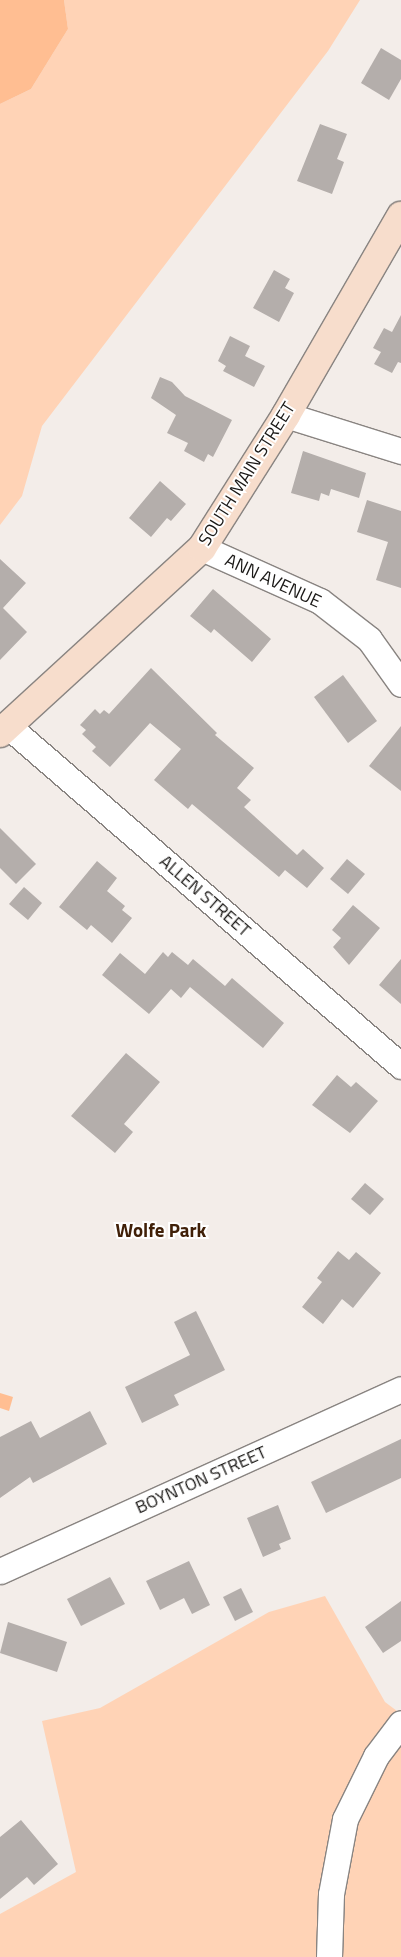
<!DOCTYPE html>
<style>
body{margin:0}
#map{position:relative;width:401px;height:1957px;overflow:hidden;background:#f3ede9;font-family:"Titillium Web",sans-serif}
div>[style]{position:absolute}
.green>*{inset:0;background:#ffd3b6}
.water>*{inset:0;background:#ffbe92}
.building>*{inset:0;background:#b4aeab}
.roads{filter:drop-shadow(1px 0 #898481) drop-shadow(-1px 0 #898481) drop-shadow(0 1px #898481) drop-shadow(0 -1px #898481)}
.minor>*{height:25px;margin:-12.5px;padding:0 12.5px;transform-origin:12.5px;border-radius:12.5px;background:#fff}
.major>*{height:28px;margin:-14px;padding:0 14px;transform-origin:14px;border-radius:14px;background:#f7ddcc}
span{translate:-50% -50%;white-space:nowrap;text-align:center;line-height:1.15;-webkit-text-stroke:4px #fff;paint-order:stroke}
.street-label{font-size:18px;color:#1a1816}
.neighbourhood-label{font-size:19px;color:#402008;font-weight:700}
</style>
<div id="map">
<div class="green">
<i style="clip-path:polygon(64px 0,360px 0,328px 51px,42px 426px,22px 496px,0 525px,0 104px,31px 89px,68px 29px)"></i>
<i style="clip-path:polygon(325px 1596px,385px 1702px,401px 1714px,401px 1957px,0 1957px,0 1914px,76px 1872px,42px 1721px,100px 1708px,269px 1612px)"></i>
</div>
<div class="water">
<i style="clip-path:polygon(0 0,64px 0,68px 29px,31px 89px,0 104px)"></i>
<i style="clip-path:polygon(0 1393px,13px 1397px,9px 1411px,0 1408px)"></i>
</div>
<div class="building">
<i style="clip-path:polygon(381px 48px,401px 60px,401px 79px,389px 100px,361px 83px)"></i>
<i style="clip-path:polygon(320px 124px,347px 134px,337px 159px,344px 162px,332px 194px,297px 181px)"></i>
<i style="clip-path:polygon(274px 270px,290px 279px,285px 288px,294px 293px,279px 322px,253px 308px)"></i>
<i style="clip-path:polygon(401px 315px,401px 363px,398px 362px,392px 373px,374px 364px,381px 352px,373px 348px,384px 328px,392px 332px)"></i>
<i style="clip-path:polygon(230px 336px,250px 346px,245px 356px,265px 366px,254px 387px,223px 371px,226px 366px,218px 361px)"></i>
<i style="clip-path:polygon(160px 377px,172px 382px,185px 396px,232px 420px,213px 457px,208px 454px,204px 462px,184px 451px,188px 443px,167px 433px,176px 415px,151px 398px)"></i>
<i style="clip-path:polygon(303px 451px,366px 473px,359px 498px,331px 489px,329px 496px,321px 493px,319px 501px,291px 493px)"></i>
<i style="clip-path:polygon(160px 481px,186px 504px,171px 521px,167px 518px,151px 537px,129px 518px)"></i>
<i style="clip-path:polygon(367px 500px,401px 511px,401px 588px,376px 580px,388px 542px,357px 532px)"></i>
<i style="clip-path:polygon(0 559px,26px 583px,3px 608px,27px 632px,0 660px)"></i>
<i style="clip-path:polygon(213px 589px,271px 639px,252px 662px,214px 629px,211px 633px,190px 616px)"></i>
<i style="clip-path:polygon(151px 668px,217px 733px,215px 735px,254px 768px,237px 788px,251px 800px,244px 807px,297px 855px,303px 849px,324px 868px,307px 888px,285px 870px,279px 877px,192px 804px,188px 809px,154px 780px,181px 749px,150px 723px,110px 767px,92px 751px,96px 747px,82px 734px,86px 730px,80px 725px,95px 709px,100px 714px,104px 710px,109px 714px)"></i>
<i style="clip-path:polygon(343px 675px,377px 721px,348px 743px,314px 697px)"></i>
<i style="clip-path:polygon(401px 726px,401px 791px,369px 766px)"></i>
<i style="clip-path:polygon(0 828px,36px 864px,16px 884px,0 868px)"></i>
<i style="clip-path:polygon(347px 859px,365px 874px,348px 894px,330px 879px)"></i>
<i style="clip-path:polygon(97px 861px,117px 878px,107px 891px,125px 906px,122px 910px,132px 918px,112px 943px,91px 925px,87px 930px,59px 907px)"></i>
<i style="clip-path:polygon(24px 887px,42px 903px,28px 920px,9px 904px)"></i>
<i style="clip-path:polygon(353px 905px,380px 928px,349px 965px,333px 947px,341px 938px,332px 930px)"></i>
<i style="clip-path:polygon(163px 952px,168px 957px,172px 952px,188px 965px,193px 959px,225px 986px,232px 978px,284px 1023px,263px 1048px,190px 987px,181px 998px,171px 989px,149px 1014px,102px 975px,120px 953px,145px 974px)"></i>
<i style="clip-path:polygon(401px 959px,401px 1004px,379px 985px)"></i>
<i style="clip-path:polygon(126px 1053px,160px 1082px,124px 1124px,133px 1132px,115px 1153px,71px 1116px)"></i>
<i style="clip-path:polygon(337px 1075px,351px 1087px,356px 1082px,378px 1101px,350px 1133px,312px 1105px)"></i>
<i style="clip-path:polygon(365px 1183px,384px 1199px,370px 1215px,351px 1199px)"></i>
<i style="clip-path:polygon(338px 1251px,349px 1260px,356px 1252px,381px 1273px,353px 1308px,342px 1299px,323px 1324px,302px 1307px,322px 1282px,317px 1278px)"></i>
<i style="clip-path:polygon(196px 1311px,225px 1370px,174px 1395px,179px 1405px,142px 1423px,125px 1387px,190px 1355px,174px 1322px)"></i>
<i style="clip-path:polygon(90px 1411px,107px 1444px,33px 1483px,30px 1477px,0 1498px,0 1437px,31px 1421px,40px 1438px)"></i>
<i style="clip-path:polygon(401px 1439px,401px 1478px,326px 1513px,311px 1482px)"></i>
<i style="clip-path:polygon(278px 1505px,291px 1539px,279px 1544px,281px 1549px,263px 1557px,247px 1518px)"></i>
<i style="clip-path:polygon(189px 1561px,210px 1605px,192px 1614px,184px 1598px,160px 1610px,146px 1581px)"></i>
<i style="clip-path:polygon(110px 1577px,125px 1604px,81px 1626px,67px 1599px)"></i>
<i style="clip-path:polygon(241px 1588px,253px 1612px,235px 1621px,223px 1597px)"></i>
<i style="clip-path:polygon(401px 1601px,401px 1641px,383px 1653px,365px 1627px)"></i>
<i style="clip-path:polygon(8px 1622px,67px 1642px,57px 1672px,0 1653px)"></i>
<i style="clip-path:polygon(21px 1820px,58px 1864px,34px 1885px,27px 1877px,0 1899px,0 1837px)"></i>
</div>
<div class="roads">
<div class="minor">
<i style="left:286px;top:415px;width:121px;rotate:17.4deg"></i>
<i style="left:202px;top:548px;width:129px;rotate:24.2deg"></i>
<i style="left:320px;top:601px;width:62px;rotate:37.8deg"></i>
<i style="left:369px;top:639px;width:55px;rotate:54.6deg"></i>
<i style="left:8px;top:726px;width:520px;rotate:40.86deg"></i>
<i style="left:0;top:1571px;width:440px;rotate:-24.4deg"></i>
<i style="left:329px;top:1957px;width:63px;rotate:-88.2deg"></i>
<i style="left:331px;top:1894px;width:76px;rotate:-79.4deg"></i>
<i style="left:345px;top:1819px;width:70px;rotate:-63.8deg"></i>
<i style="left:376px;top:1756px;width:41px;rotate:-52.9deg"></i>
</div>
<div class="major">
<i style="left:0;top:733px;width:274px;rotate:-42.5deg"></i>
<i style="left:202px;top:548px;width:157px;rotate:-57.7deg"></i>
<i style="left:286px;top:415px;width:230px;rotate:-60deg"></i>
</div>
</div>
<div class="street-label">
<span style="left:247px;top:474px;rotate:-58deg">SOUTH MAIN STREET</span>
<span style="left:273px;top:581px;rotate:25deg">ANN AVENUE</span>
<span style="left:205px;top:896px;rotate:41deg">ALLEN STREET</span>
<span style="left:201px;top:1480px;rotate:-24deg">BOYNTON STREET</span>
</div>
<div class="neighbourhood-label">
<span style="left:161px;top:1230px">Wolfe Park</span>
</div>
</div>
